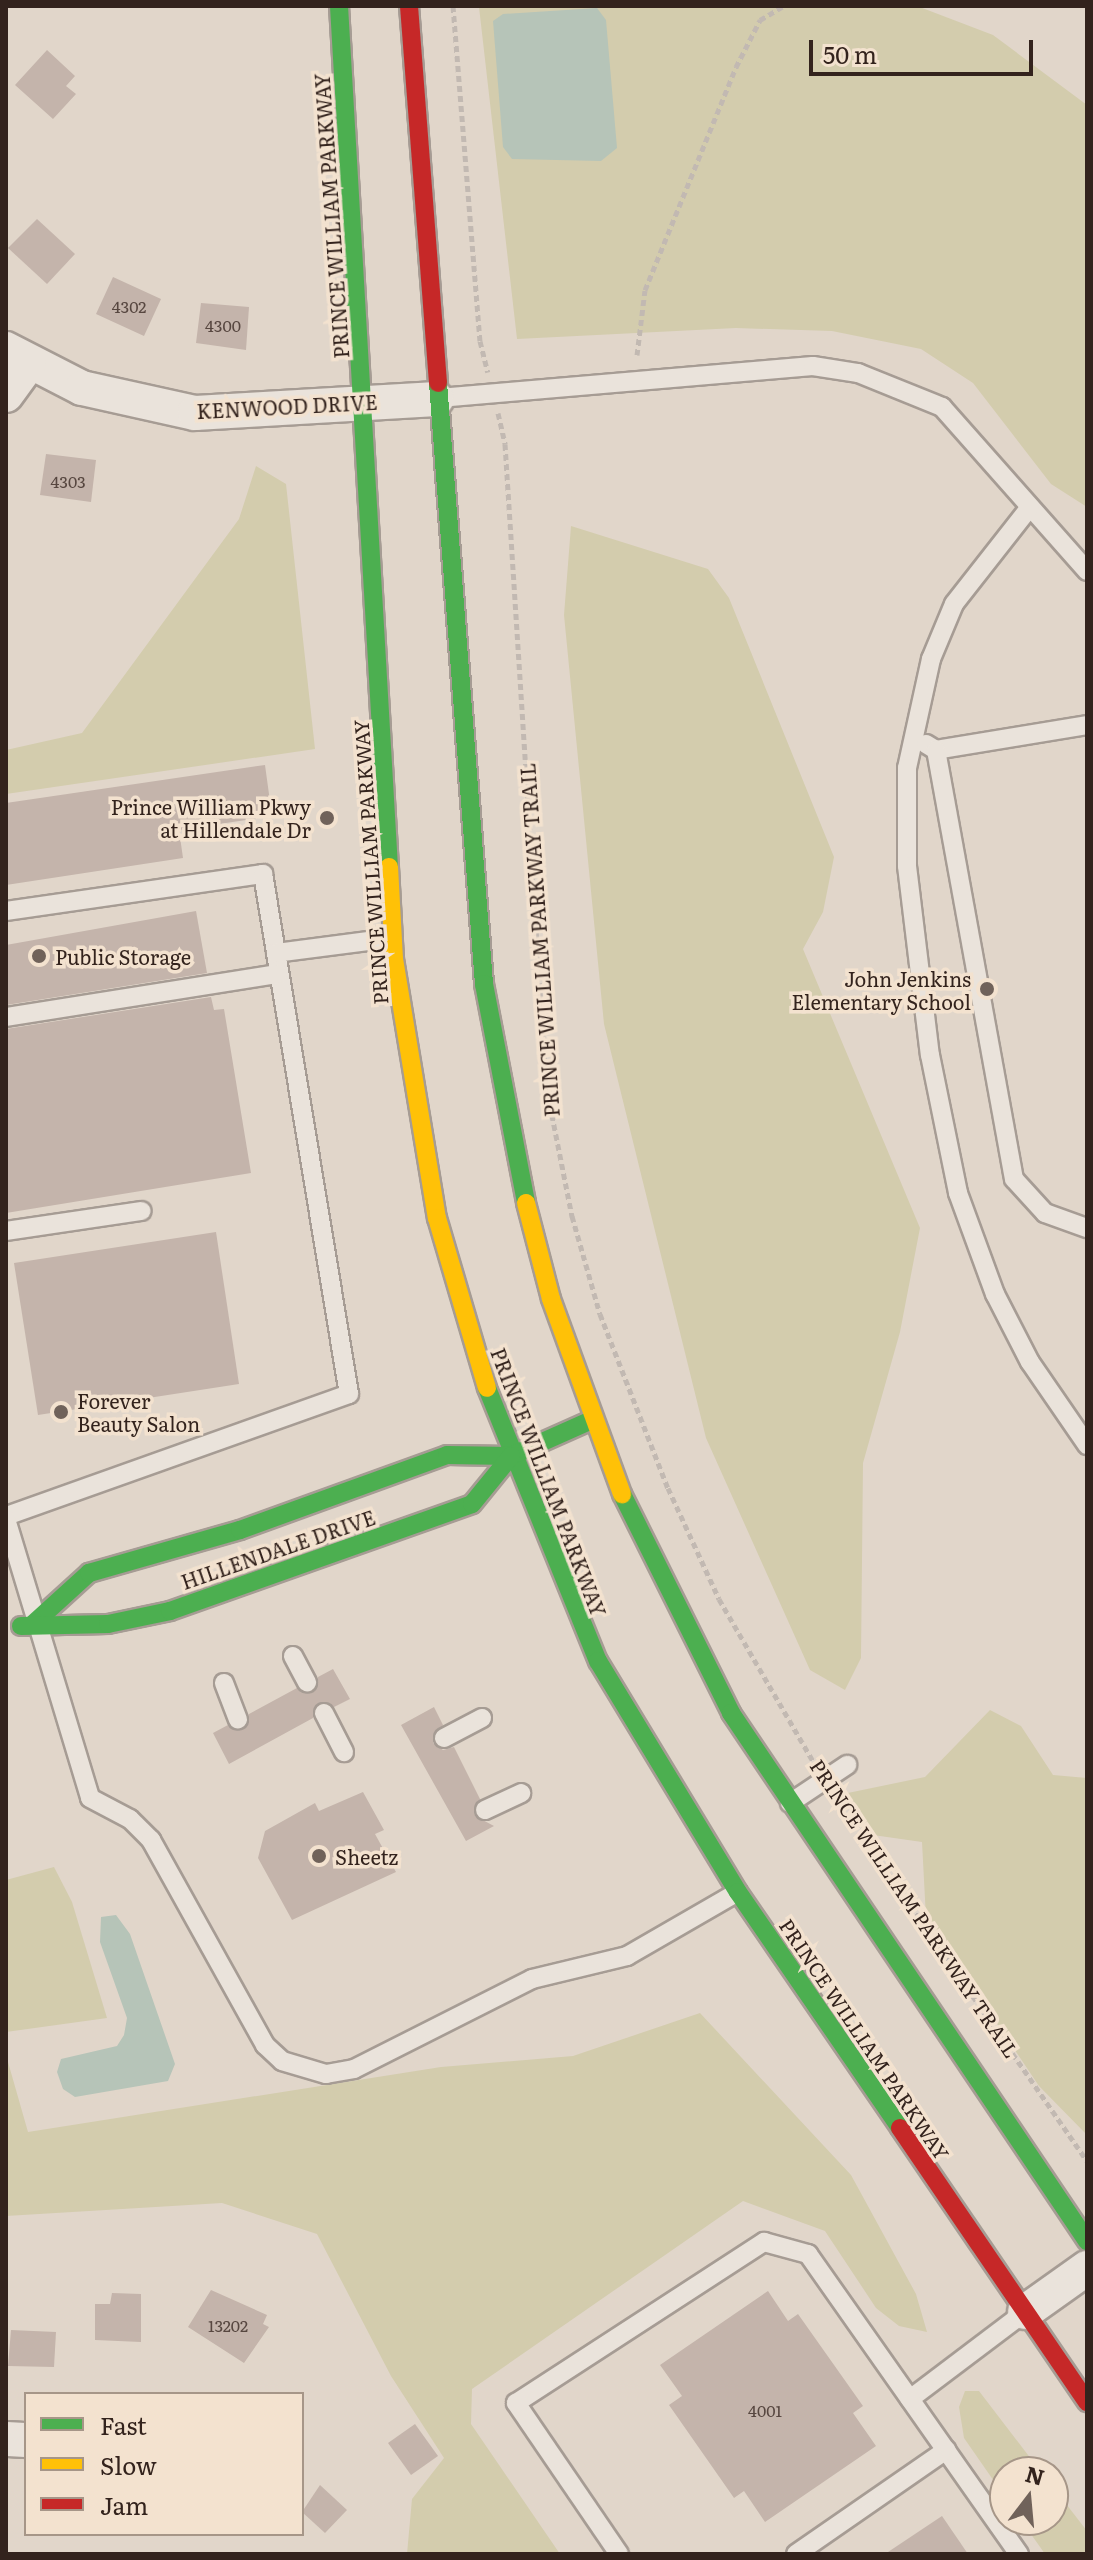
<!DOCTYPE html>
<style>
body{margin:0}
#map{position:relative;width:1093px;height:2560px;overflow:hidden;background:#e1d6ca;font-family:Literata,serif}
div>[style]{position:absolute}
.green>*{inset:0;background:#d3ccad}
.water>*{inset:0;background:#b6c4b8}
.building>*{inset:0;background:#c4b4ab}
.path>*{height:5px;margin-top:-2.5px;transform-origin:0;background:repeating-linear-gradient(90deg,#c2b9b2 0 6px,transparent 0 10px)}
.roads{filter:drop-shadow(2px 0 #a69c94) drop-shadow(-2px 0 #a69c94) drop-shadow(0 2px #a69c94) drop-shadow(0 -2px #a69c94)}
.lane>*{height:18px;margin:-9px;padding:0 9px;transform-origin:9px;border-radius:9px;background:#eae3db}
.street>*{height:34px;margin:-17px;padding:0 17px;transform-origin:17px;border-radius:17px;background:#eae3db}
.fast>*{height:18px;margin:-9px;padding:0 9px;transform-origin:9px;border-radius:9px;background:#4caf50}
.slow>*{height:18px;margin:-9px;padding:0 9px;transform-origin:9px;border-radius:9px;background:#ffc107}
.jam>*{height:18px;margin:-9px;padding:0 9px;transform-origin:9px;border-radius:9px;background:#c62828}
.dots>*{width:22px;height:22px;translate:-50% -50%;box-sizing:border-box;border:4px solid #f3e2cf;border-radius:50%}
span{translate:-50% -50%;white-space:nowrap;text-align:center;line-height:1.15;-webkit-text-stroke:7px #f3e2cf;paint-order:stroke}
.number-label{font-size:16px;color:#574740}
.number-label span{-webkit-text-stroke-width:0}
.street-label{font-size:20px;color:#33231d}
.poi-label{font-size:20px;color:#33231d}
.right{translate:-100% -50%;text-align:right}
.left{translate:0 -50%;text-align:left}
.frame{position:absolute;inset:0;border:8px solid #33231d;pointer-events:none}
.legend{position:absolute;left:24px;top:2392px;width:280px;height:144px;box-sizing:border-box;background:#f3e2cf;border:2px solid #a69688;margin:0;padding:10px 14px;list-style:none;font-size:24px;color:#33231d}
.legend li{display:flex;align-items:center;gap:16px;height:40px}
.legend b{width:40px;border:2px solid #a69688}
.north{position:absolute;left:989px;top:2456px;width:80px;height:80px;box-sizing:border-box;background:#f3e2cf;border:2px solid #a69688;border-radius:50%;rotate:16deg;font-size:22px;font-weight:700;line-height:32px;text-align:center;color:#33231d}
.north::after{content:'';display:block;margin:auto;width:28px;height:36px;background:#70625a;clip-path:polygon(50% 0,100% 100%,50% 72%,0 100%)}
.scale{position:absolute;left:809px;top:40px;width:224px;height:36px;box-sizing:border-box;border:4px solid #33231d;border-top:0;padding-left:10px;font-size:24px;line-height:28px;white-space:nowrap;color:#33231d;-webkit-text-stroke:6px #f3e2cf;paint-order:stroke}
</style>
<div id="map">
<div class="green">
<i style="clip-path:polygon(917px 6px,993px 35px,1087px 105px,1087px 507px,1051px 484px,973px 383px,921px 349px,832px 331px,736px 328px,517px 339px,479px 7px)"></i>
<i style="clip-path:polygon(256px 466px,286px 484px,315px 749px,6px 794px,6px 750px,82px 733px,239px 519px)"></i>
<i style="clip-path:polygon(571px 526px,708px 569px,729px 598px,834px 857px,823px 912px,803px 949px,920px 1228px,900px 1332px,863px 1463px,861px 1658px,845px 1690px,810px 1670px,706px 1438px,604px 1024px,564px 615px)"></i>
<i style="clip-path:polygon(990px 1710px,1021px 1726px,1053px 1775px,1087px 1778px,1087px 2135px,1039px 2086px,926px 1918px,922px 1842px,873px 1835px,843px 1794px,925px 1777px)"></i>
<i style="clip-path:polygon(54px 1867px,72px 1902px,107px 2018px,6px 2032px,6px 1880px)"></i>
<i style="clip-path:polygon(700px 2013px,851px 2175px,916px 2294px,927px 2332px,899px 2326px,876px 2308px,825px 2231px,743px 2201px,472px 2389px,471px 2424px,560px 2554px,407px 2554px,412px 2499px,444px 2458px,391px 2376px,317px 2234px,222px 2203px,6px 2216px,6px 2055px,28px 2132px,441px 2067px,573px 2056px)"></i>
<i style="clip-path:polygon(965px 2391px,979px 2391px,1041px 2472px,1005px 2472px,1005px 2497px,964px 2438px,959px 2407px)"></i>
<i style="clip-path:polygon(1053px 2487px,1087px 2531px,1087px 2554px,1045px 2554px,1021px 2520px,1053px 2520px)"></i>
</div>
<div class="water">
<i style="clip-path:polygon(597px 8px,606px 20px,617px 148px,601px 161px,512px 159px,503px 147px,493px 21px,503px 14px)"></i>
<i style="clip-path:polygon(116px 1915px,130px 1934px,175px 2064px,168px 2081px,75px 2097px,63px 2089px,57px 2072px,61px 2059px,117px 2046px,124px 2035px,127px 2018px,100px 1942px,101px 1917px)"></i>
</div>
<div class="building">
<i style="clip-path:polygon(47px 50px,75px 76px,66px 86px,76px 94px,53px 119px,15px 85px)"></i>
<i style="clip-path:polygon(37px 219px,75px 254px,47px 284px,8px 248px)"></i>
<i style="clip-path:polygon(113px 277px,161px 299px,144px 336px,96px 314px)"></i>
<i style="clip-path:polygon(201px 303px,249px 307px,246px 350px,196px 343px)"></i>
<i style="clip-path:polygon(46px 454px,96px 460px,91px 502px,40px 495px)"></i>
<i style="clip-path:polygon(265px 765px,272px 816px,179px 830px,183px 858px,6px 885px,6px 803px)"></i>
<i style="clip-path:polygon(196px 911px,207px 973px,6px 1005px,6px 945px)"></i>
<i style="clip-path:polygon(211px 997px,214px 1010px,224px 1009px,251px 1173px,6px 1213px,6px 1029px)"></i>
<i style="clip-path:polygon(216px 1232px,239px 1384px,38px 1415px,14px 1263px)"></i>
<i style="clip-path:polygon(333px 1669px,350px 1699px,334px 1707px,318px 1703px,313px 1718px,229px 1764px,213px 1733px,228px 1725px,243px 1730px,249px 1714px,297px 1688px,312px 1693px,318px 1677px)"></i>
<i style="clip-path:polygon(434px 1707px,443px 1725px,433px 1743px,443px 1750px,454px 1747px,480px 1799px,475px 1816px,494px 1826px,466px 1841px,401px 1725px)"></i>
<i style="clip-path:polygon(363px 1792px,384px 1830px,375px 1834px,396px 1872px,292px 1920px,258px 1858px,265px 1831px,315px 1803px,319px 1811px)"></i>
<i style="clip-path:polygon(211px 2290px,267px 2315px,263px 2324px,269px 2327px,244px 2363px,188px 2327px)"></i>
<i style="clip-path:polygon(768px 2291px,788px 2321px,798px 2314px,863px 2406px,853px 2413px,876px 2446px,765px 2522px,744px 2491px,734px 2498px,669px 2405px,682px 2396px,660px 2365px)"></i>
<i style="clip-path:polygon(112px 2293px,141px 2294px,141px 2342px,95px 2340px,95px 2304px,110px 2304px)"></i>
<i style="clip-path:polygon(11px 2330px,56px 2332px,54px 2367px,8px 2366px)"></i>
<i style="clip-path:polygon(415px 2424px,438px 2456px,411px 2475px,388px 2443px)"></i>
<i style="clip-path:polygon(320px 2485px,347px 2510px,325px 2533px,302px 2512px)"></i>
<i style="clip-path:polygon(942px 2516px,968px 2554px,885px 2554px)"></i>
</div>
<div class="path">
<i style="left:453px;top:6px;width:336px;rotate:85.4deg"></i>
<i style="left:480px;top:341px;width:32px;rotate:76deg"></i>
<i style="left:637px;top:355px;width:65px;rotate:-83deg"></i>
<i style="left:645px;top:290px;width:241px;rotate:-67.8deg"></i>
<i style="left:736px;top:67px;width:53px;rotate:-62.9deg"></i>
<i style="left:760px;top:20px;width:27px;rotate:-31deg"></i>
<i style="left:498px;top:413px;width:32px;rotate:77deg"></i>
<i style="left:505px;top:444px;width:642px;rotate:86.34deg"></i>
<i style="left:546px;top:1085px;width:134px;rotate:78.8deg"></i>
<i style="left:572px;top:1216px;width:102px;rotate:74.1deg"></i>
<i style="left:600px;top:1314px;width:187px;rotate:68.7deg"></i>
<i style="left:668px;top:1488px;width:122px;rotate:65.3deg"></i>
<i style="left:719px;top:1599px;width:187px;rotate:59.9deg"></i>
<i style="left:853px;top:1823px;width:411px;rotate:55.3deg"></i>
</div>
<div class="roads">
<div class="lane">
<i style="left:439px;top:398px;width:375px;rotate:-4.9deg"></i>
<i style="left:813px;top:366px;width:46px;rotate:8.8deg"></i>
<i style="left:858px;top:373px;width:91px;rotate:22deg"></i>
<i style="left:942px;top:407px;width:219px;rotate:48.5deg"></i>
<i style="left:1030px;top:507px;width:123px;rotate:128.1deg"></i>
<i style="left:954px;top:604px;width:60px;rotate:112.7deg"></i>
<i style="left:931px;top:659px;width:112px;rotate:102.4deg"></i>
<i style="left:907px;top:768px;width:98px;rotate:90deg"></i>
<i style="left:907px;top:866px;width:190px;rotate:83.1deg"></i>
<i style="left:930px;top:1055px;width:141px;rotate:78.5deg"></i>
<i style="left:958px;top:1193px;width:108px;rotate:69.9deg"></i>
<i style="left:995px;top:1294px;width:76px;rotate:62.8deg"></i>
<i style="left:1030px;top:1362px;width:101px;rotate:55.5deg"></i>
<i style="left:926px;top:744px;width:12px;rotate:31deg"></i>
<i style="left:936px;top:750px;width:153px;rotate:-9.4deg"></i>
<i style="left:936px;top:750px;width:436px;rotate:79.7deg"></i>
<i style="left:1014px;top:1179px;width:46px;rotate:47.6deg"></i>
<i style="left:1045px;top:1213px;width:45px;rotate:19.7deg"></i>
<i style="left:6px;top:911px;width:260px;rotate:-8.2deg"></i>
<i style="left:263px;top:874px;width:527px;rotate:80.61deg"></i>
<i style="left:349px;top:1394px;width:364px;rotate:160.4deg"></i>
<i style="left:276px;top:953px;width:117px;rotate:-7.4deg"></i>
<i style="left:6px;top:1017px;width:276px;rotate:-9deg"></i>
<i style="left:6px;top:1231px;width:137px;rotate:-8.4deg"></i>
<i style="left:6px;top:1519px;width:291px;rotate:73.2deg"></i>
<i style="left:90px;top:1798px;width:45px;rotate:27.7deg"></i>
<i style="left:130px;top:1819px;width:30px;rotate:45deg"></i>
<i style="left:151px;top:1840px;width:235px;rotate:60.9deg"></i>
<i style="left:265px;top:2045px;width:23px;rotate:43deg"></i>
<i style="left:282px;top:2061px;width:46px;rotate:16.5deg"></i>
<i style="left:326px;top:2074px;width:28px;rotate:-10deg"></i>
<i style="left:354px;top:2069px;width:199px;rotate:-26.8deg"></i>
<i style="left:532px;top:1979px;width:98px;rotate:-13.6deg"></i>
<i style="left:627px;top:1956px;width:128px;rotate:-30deg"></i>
<i style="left:293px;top:1656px;width:30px;rotate:62deg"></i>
<i style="left:224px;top:1683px;width:39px;rotate:69deg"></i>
<i style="left:324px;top:1713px;width:44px;rotate:62.9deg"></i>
<i style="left:444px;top:1738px;width:43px;rotate:-27.8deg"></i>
<i style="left:790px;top:1803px;width:69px;rotate:-33.7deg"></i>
<i style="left:485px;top:1810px;width:40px;rotate:-25deg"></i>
<i style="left:910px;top:2399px;width:144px;rotate:-37.1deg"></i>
<i style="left:619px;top:2554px;width:183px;rotate:-124.3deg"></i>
<i style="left:516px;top:2403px;width:296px;rotate:-33deg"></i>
<i style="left:764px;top:2242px;width:46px;rotate:15.3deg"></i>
<i style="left:808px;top:2254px;width:367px;rotate:54.9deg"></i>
<i style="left:796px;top:2554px;width:183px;rotate:-34.7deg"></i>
</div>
<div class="street">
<i style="left:6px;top:349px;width:85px;rotate:27.2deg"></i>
<i style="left:82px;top:388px;width:116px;rotate:12.5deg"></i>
<i style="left:195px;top:413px;width:242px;rotate:-3.3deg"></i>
<i style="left:6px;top:395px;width:39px;rotate:-54deg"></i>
<i style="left:1025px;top:2312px;width:76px;rotate:-35.4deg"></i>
<i style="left:6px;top:2439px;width:20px;rotate:3deg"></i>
</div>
<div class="fast">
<i style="left:339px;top:6px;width:862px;rotate:86.68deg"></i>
<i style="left:438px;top:383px;width:603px;rotate:85.62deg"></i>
<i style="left:484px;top:984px;width:223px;rotate:79.1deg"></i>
<i style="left:487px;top:1388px;width:295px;rotate:67.9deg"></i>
<i style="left:598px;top:1661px;width:270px;rotate:58.8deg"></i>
<i style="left:738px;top:1892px;width:286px;rotate:55.5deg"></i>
<i style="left:622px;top:1494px;width:245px;rotate:63.5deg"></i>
<i style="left:731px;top:1713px;width:637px;rotate:56.01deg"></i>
<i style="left:33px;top:1624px;width:76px;rotate:-42.3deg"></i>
<i style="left:89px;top:1573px;width:157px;rotate:-15.9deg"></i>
<i style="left:240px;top:1530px;width:220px;rotate:-19.9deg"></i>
<i style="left:447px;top:1455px;width:64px;rotate:0.9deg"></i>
<i style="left:511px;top:1456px;width:89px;rotate:-24deg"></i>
<i style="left:21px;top:1626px;width:87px;rotate:-1.3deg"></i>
<i style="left:108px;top:1624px;width:63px;rotate:-11.8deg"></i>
<i style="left:170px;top:1611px;width:320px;rotate:-19.5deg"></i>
<i style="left:472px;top:1504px;width:62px;rotate:-50.9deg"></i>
</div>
<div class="slow">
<i style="left:389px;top:867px;width:92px;rotate:86.9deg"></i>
<i style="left:394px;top:959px;width:263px;rotate:80.6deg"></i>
<i style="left:437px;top:1218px;width:177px;rotate:73.6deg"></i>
<i style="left:526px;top:1203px;width:99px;rotate:75.4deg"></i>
<i style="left:551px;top:1299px;width:208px;rotate:70deg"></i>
</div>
<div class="jam">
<i style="left:409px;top:6px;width:378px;rotate:85.6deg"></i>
<i style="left:900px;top:2128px;width:332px;rotate:55.7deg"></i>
</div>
</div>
<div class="dots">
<i style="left:327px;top:818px;background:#70625a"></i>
<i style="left:39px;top:956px;background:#70625a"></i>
<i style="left:987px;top:989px;background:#70625a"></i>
<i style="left:61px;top:1412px;background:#70625a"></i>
<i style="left:319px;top:1856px;background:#70625a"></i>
</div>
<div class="number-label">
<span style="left:129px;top:306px">4302</span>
<span style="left:223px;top:325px">4300</span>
<span style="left:68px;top:481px">4303</span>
<span style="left:228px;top:2325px">13202</span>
<span style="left:765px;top:2410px">4001</span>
</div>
<div class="street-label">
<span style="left:331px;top:216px;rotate:-94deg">PRINCE WILLIAM PARKWAY</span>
<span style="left:287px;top:406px;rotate:-3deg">KENWOOD DRIVE</span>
<span style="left:370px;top:862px;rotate:-94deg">PRINCE WILLIAM PARKWAY</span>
<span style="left:539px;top:940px;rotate:-94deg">PRINCE WILLIAM PARKWAY TRAIL</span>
<span style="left:549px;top:1482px;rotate:69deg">PRINCE WILLIAM PARKWAY</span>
<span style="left:278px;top:1549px;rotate:-19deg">HILLENDALE DRIVE</span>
<span style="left:915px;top:1908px;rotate:56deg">PRINCE WILLIAM PARKWAY TRAIL</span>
<span style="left:865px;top:2039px;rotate:56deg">PRINCE WILLIAM PARKWAY</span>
</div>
<div class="poi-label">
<span class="right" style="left:311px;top:818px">Prince William Pkwy<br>at Hillendale Dr</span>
<span class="left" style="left:55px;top:956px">Public Storage</span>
<span class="right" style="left:971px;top:990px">John Jenkins<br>Elementary School</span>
<span class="left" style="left:77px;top:1412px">Forever<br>Beauty Salon</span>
<span class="left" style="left:335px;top:1856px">Sheetz</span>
</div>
<div class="frame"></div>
<ul class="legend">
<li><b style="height:10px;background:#4caf50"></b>Fast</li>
<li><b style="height:10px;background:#ffc107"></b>Slow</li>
<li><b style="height:10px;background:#c62828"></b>Jam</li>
</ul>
<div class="north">N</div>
<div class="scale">50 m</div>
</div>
